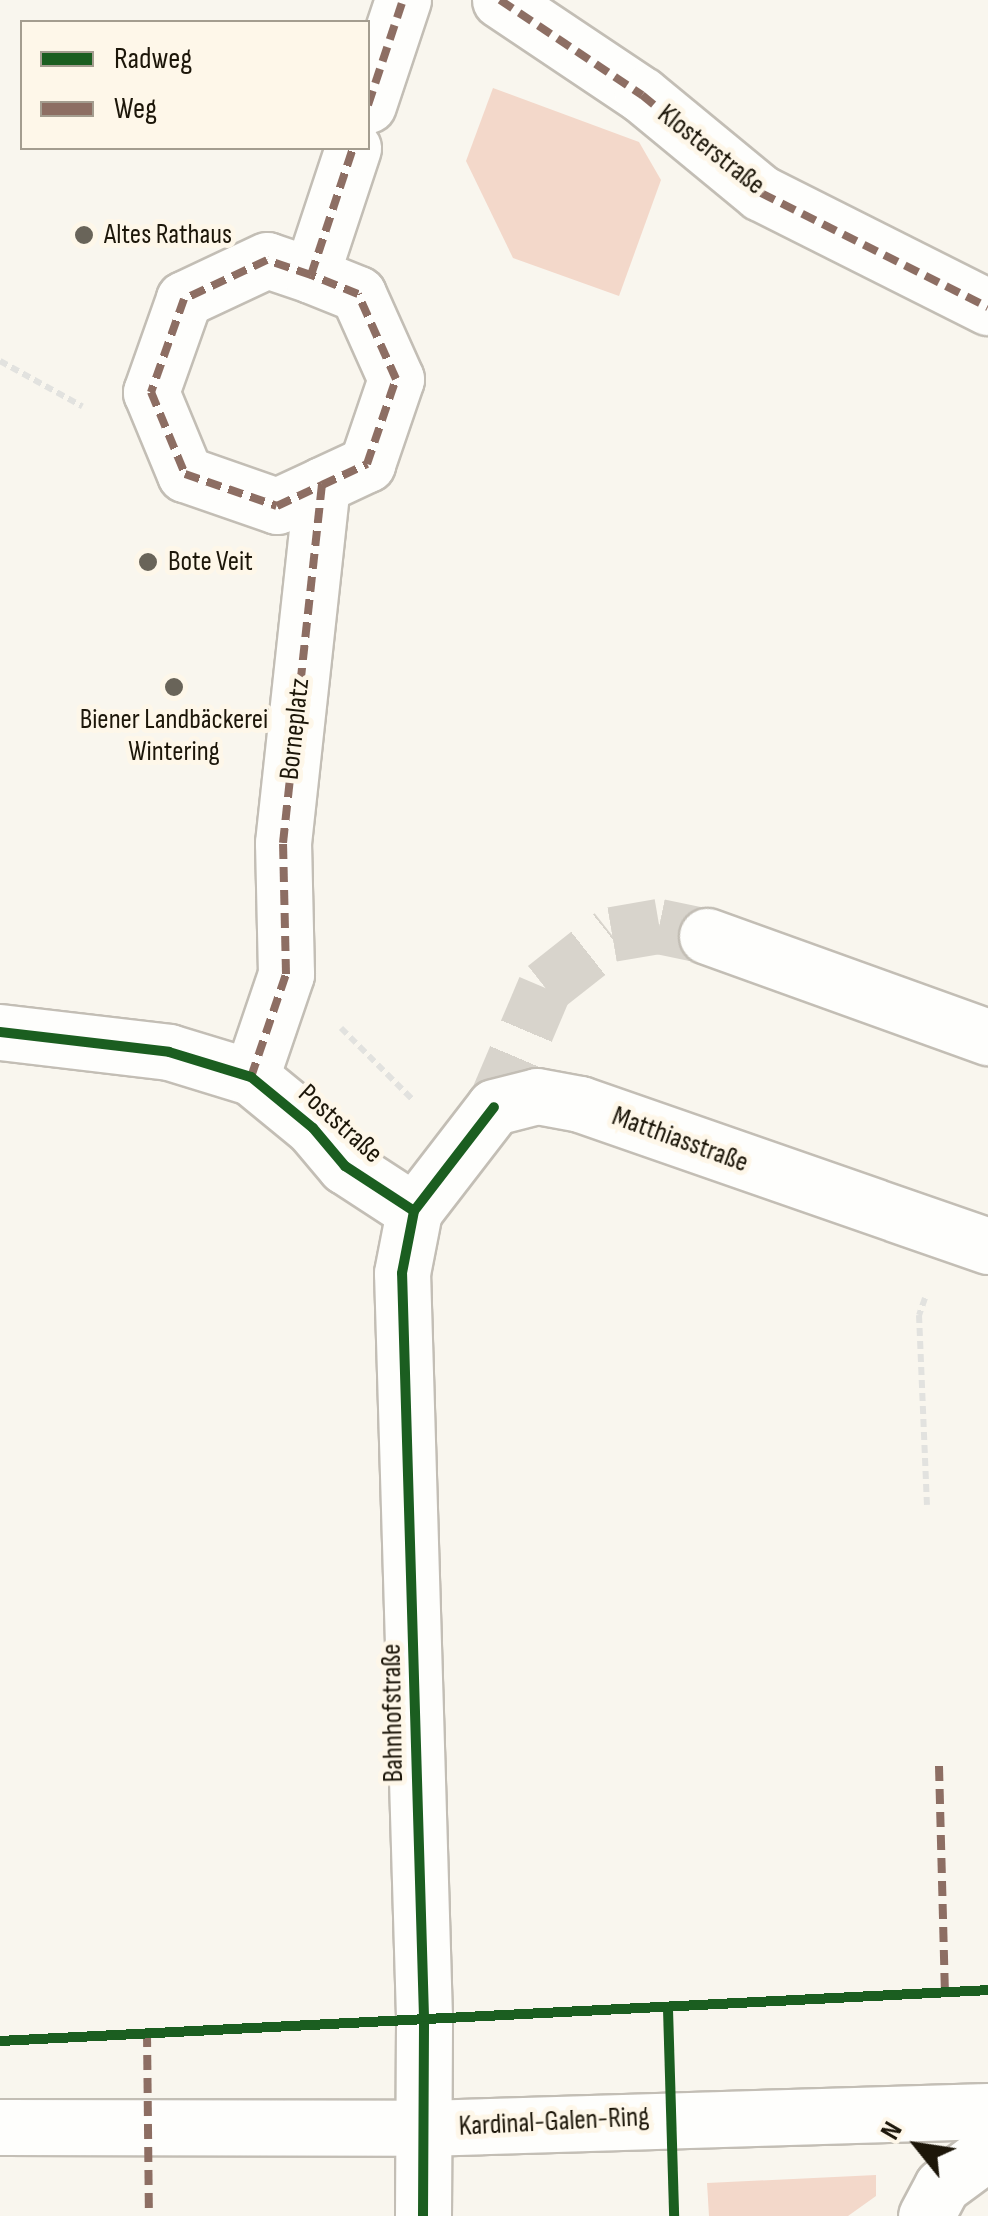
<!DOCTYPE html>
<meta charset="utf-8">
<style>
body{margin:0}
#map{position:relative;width:988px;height:2216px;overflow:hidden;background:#f9f6ee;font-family:"Sofia Sans Condensed",sans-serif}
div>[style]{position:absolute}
.green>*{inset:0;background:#f3d8ca}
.minor-tunnel>*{height:55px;margin-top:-27.5px;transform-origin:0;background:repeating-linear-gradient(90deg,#d8d4cc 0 55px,transparent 0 83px)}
.path>*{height:6px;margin-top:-3px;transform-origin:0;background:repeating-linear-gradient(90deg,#e2e2df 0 8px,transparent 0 13px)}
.roads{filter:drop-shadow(2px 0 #c3beb5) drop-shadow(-2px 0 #c3beb5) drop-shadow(0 2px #c3beb5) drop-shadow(0 -2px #c3beb5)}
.minor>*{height:55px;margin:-27.5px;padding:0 27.5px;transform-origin:27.5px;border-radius:27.5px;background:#fefefc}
.major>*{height:55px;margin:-27.5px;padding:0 27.5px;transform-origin:27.5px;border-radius:27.5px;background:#fefefc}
.quiet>*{height:8px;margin-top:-4px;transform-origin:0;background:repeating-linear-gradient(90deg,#8d6e63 0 15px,transparent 0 23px)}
.cycleway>*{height:10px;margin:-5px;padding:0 5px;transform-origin:5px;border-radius:5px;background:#1b5e20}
.dots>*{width:28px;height:28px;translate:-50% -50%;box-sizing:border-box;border:5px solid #fef7e9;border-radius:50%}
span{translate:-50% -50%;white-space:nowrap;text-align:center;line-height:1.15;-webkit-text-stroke:10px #fef7e9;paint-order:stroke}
.street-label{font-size:28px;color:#1c1609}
.poi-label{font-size:28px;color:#1c1609}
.left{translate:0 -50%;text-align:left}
.legend{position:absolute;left:20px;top:20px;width:350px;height:130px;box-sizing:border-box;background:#fef7e9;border:2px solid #a49d8f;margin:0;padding:12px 18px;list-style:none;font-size:30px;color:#1c1609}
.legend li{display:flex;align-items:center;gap:20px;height:50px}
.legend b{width:50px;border:2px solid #a49d8f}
.north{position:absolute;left:868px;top:2096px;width:100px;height:100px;-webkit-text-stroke:8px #fef7e9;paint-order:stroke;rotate:300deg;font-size:28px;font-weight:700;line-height:40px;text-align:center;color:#1c1609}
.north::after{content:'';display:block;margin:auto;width:35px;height:45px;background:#1c1609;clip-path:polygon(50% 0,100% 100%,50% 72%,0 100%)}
</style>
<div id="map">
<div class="green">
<i style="clip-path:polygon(493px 88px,639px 142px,661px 180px,619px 296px,513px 258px,466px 161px)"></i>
<i style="clip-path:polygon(876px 2175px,876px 2196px,848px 2216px,709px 2216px,707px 2183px)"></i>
</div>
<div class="minor-tunnel">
<i style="left:494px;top:1107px;width:130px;rotate:-67deg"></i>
<i style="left:545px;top:987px;width:85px;rotate:-38.3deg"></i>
<i style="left:612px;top:934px;width:48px;rotate:-9.7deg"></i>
<i style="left:659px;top:926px;width:49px;rotate:11.8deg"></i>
</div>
<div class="path">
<i style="left:0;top:361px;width:94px;rotate:28.8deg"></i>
<i style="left:341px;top:1028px;width:102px;rotate:45deg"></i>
<i style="left:925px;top:1298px;width:18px;rotate:109deg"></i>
<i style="left:919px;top:1315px;width:190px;rotate:87.6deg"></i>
</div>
<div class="roads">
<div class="minor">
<i style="left:500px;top:0;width:171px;rotate:33.8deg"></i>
<i style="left:642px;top:95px;width:154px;rotate:39.5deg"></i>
<i style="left:761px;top:193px;width:254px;rotate:26.7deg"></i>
<i style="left:368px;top:105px;width:111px;rotate:-71.6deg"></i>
<i style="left:311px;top:275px;width:46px;rotate:-161.2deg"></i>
<i style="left:267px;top:260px;width:92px;rotate:154.8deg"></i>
<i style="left:184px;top:299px;width:99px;rotate:109.5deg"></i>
<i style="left:151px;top:392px;width:89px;rotate:67.5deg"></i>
<i style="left:185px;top:474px;width:97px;rotate:19.2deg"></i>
<i style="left:277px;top:506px;width:50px;rotate:-25deg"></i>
<i style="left:707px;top:936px;width:299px;rotate:19.8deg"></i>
<i style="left:0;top:1032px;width:170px;rotate:6.7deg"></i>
<i style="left:169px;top:1052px;width:86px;rotate:17deg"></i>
<i style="left:251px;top:1077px;width:80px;rotate:39.4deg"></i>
<i style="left:313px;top:1128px;width:50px;rotate:49.9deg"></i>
<i style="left:345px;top:1166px;width:82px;rotate:33.1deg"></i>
<i style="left:251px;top:1077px;width:109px;rotate:-71.2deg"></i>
<i style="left:286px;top:974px;width:131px;rotate:-91.3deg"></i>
<i style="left:283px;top:843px;width:360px;rotate:-83.8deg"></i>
<i style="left:322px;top:485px;width:50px;rotate:-25deg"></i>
<i style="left:367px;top:464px;width:90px;rotate:-71.2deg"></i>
<i style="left:396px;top:379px;width:93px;rotate:-114.1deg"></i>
<i style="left:358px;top:294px;width:51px;rotate:-158deg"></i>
<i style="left:311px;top:275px;width:134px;rotate:-71.7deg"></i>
<i style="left:423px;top:2216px;width:199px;rotate:-89.7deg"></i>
<i style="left:424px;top:2017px;width:744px;rotate:-91.69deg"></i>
<i style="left:402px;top:1273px;width:63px;rotate:-79deg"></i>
<i style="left:414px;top:1211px;width:131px;rotate:-52.4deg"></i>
<i style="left:494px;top:1107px;width:44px;rotate:-14.3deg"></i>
<i style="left:537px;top:1096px;width:44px;rotate:10.5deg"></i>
<i style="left:580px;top:1104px;width:432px;rotate:19.2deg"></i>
<i style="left:926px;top:2216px;width:34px;rotate:-62deg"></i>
<i style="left:942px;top:2186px;width:57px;rotate:-36.5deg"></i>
</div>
<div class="major">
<i style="left:0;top:2127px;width:424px;rotate:0.1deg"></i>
<i style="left:424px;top:2128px;width:564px;rotate:-1.73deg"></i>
</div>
</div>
<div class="quiet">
<i style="left:500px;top:0;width:171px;rotate:33.8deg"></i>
<i style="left:642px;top:95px;width:154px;rotate:39.5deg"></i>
<i style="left:761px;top:193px;width:254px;rotate:26.7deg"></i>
<i style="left:368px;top:105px;width:111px;rotate:-71.6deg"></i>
<i style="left:311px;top:275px;width:46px;rotate:-161.2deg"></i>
<i style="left:267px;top:260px;width:92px;rotate:154.8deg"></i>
<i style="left:184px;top:299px;width:99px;rotate:109.5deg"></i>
<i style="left:151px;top:392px;width:89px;rotate:67.5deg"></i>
<i style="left:185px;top:474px;width:97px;rotate:19.2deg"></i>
<i style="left:277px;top:506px;width:50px;rotate:-25deg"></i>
<i style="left:251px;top:1077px;width:109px;rotate:-71.2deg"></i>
<i style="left:286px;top:974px;width:131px;rotate:-91.3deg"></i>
<i style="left:283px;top:843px;width:360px;rotate:-83.8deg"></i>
<i style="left:322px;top:485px;width:50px;rotate:-25deg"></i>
<i style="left:367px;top:464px;width:90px;rotate:-71.2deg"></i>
<i style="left:396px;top:379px;width:93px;rotate:-114.1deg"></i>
<i style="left:358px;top:294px;width:51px;rotate:-158deg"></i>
<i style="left:311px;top:275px;width:134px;rotate:-71.7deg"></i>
<i style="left:939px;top:1766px;width:226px;rotate:88.5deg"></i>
<i style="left:147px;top:2032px;width:184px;rotate:89.4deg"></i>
</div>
<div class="cycleway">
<i style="left:0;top:1032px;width:170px;rotate:6.7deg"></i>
<i style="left:169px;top:1052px;width:86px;rotate:17deg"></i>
<i style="left:251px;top:1077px;width:80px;rotate:39.4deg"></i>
<i style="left:313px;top:1128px;width:50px;rotate:49.9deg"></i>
<i style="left:345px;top:1166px;width:82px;rotate:33.1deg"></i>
<i style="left:668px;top:2009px;width:207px;rotate:88.3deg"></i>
<i style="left:0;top:2041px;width:989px;rotate:-2.95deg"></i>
<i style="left:423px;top:2216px;width:199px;rotate:-89.7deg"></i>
<i style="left:424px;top:2017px;width:744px;rotate:-91.69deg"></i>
<i style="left:402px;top:1273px;width:63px;rotate:-79deg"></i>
<i style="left:414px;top:1211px;width:131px;rotate:-52.4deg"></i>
</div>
<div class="dots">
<i style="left:84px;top:235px;background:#696459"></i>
<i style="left:148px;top:562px;background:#696459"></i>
<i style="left:174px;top:687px;background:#696459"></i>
</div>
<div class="street-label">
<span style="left:711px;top:150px;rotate:38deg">Klosterstraße</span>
<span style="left:295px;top:729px;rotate:-84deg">Borneplatz</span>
<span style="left:340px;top:1124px;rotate:42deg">Poststraße</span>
<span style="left:680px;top:1140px;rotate:20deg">Matthiasstraße</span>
<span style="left:393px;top:1713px;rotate:-91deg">Bahnhofstraße</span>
<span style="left:554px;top:2122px;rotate:-3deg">Kardinal-Galen-Ring</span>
</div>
<div class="poi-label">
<span class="left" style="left:104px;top:235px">Altes Rathaus</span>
<span class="left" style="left:168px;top:562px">Bote Veit</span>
<span style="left:174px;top:736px">Biener Landbäckerei<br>Wintering</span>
</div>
<ul class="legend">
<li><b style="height:12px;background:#1b5e20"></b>Radweg</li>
<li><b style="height:12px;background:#8d6e63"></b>Weg</li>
</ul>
<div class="north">N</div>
</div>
